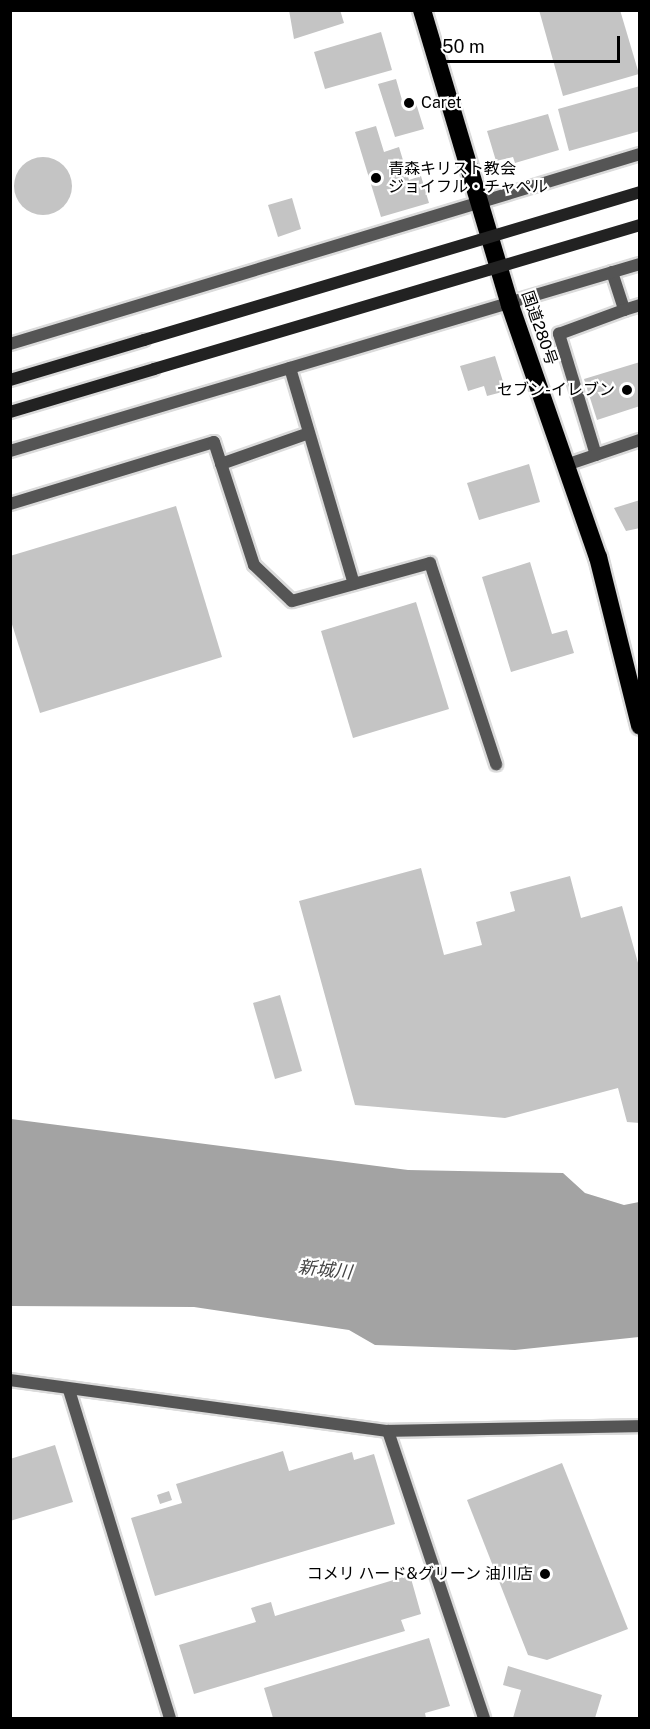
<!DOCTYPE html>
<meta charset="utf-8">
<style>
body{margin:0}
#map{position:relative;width:650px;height:1729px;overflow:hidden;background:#fff;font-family:"Public Sans","Noto Sans JP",sans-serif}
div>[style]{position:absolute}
.water>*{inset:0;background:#a3a3a3}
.building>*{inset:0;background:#c4c4c4}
.round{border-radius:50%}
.roads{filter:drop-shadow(2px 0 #dbdbdb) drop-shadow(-2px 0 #dbdbdb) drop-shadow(0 2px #dbdbdb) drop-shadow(0 -2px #dbdbdb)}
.lane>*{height:12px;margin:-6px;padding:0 6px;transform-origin:6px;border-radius:6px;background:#555}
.street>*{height:12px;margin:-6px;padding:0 6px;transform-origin:6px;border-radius:6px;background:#555}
.secondary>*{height:12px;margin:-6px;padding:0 6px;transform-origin:6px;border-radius:6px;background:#222}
.highway>*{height:18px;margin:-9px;padding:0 9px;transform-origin:9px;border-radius:9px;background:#000}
.secondary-bridge>*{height:12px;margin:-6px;padding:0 6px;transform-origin:6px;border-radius:6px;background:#222}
.dots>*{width:16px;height:16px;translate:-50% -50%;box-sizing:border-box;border:3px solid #fff;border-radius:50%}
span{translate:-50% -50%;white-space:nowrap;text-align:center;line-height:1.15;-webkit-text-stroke:4.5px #fff;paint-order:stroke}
.poi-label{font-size:16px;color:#000}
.left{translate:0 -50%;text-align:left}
.right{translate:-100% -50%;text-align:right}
.street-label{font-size:16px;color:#000}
.water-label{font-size:18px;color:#444;font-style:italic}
.frame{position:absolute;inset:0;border:12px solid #000;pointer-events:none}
.scale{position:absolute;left:431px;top:36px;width:189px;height:27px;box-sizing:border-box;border:3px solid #000;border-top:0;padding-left:8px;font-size:18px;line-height:21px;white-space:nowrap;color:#000;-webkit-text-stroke:4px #fff;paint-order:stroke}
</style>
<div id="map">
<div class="water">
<i style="clip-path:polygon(11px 1119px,408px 1170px,563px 1173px,585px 1193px,624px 1205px,639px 1202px,639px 1337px,515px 1350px,375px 1345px,349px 1330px,194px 1307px,11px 1306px)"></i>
</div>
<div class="building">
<i style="clip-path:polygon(289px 10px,340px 10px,344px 23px,294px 39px)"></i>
<i style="clip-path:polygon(539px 10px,620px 10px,639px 74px,563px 96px)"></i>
<i style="clip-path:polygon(381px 32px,392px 70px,325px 89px,314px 52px)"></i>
<i style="clip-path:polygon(396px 79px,402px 100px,414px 97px,424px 129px,395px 137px,378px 84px)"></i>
<i style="clip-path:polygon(640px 86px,640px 131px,569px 151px,558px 109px)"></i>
<i style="clip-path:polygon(548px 114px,559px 150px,515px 163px,513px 157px,496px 161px,487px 131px)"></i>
<i style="clip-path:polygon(376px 126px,384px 152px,399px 147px,409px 180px,421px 176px,429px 203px,381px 217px,355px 132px)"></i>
<i class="round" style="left:14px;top:157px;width:58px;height:58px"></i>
<i style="clip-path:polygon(292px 198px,301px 229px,278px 237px,268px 205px)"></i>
<i style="clip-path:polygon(495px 356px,506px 391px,487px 396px,484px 386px,468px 391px,460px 366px)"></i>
<i style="clip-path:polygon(640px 362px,640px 406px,597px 420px,584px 379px)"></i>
<i style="clip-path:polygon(529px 464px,540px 502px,479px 520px,467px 483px)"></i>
<i style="clip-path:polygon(640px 500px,640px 528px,626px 531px,614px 508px)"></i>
<i style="clip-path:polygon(176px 506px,222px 657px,40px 713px,10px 618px,10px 556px)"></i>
<i style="clip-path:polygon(530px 562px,552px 634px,567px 630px,574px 653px,511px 672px,482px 577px)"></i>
<i style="clip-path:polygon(416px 602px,449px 709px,353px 738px,321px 631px)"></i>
<i style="clip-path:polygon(421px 868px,444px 955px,482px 945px,476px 922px,515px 911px,510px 892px,570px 876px,581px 918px,622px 906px,640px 970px,640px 1123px,627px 1122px,618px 1088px,505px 1118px,355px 1105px,299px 901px)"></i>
<i style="clip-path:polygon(280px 995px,302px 1071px,275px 1079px,253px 1003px)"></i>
<i style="clip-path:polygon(55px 1445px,73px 1502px,10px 1521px,10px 1459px)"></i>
<i style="clip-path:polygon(283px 1451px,289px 1471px,352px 1452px,354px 1460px,374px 1454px,395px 1524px,155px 1596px,131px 1518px,182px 1503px,176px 1484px)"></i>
<i style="clip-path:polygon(562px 1463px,628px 1629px,547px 1660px,528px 1655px,467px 1500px)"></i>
<i style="clip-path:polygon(169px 1491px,172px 1500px,160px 1504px,157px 1495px)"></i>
<i style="clip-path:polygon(410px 1575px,421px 1614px,401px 1620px,405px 1631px,194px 1694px,179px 1645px,256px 1622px,251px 1608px,271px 1602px,275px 1616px)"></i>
<i style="clip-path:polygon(429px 1638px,450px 1706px,425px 1713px,426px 1718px,273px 1718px,264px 1688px)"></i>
<i style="clip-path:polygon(508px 1666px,602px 1695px,595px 1718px,513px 1718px,521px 1690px,503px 1685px)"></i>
</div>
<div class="roads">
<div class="lane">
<i style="left:612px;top:272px;width:40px;rotate:72deg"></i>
<i style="left:624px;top:310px;width:17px;rotate:-17deg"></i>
<i style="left:290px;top:368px;width:225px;rotate:73.5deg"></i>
<i style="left:596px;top:455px;width:127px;rotate:-107deg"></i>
<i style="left:559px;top:334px;width:69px;rotate:-20.3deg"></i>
<i style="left:221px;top:464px;width:93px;rotate:-19.4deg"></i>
<i style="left:566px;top:465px;width:78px;rotate:-18.7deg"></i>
<i style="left:10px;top:504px;width:213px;rotate:-16.9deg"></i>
<i style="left:214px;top:442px;width:129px;rotate:72deg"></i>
<i style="left:254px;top:565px;width:52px;rotate:43.5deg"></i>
<i style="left:292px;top:601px;width:143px;rotate:-15.4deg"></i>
<i style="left:430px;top:563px;width:212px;rotate:71.8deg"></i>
</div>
<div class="street">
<i style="left:10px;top:344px;width:658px;rotate:-16.78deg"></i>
<i style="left:10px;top:451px;width:657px;rotate:-16.53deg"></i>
<i style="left:10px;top:1380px;width:381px;rotate:7.7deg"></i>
<i style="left:388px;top:1431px;width:252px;rotate:-1.1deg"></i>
<i style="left:69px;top:1390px;width:343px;rotate:72.9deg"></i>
<i style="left:388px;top:1431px;width:303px;rotate:71.5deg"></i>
</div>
<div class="secondary">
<i style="left:10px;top:380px;width:140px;rotate:-16.6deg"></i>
<i style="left:10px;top:412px;width:150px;rotate:-16.6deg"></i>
</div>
<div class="highway">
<i style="left:422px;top:10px;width:308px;rotate:73.4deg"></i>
<i style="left:510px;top:305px;width:267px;rotate:70.8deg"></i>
<i style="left:598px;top:557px;width:174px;rotate:76deg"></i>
</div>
</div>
<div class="secondary-bridge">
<i style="left:144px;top:340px;width:518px;rotate:-16.61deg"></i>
<i style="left:154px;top:369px;width:507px;rotate:-16.5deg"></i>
</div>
<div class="dots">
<i style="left:409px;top:103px;background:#000"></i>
<i style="left:376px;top:178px;background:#000"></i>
<i style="left:627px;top:390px;background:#000"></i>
<i style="left:545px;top:1574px;background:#000"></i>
</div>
<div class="poi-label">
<span class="left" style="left:421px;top:103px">Caret</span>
<span class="left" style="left:388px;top:178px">青森キリスト教会<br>ジョイフル・チャペル</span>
<span class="right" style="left:615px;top:390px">セブン-イレブン</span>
<span class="right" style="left:533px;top:1574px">コメリ ハード&amp;グリーン 油川店</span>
</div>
<div class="street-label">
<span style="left:539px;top:328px;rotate:71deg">国道280号</span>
</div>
<div class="water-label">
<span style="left:325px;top:1270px;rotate:6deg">新城川</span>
</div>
<div class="frame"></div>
<div class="scale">50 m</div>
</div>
